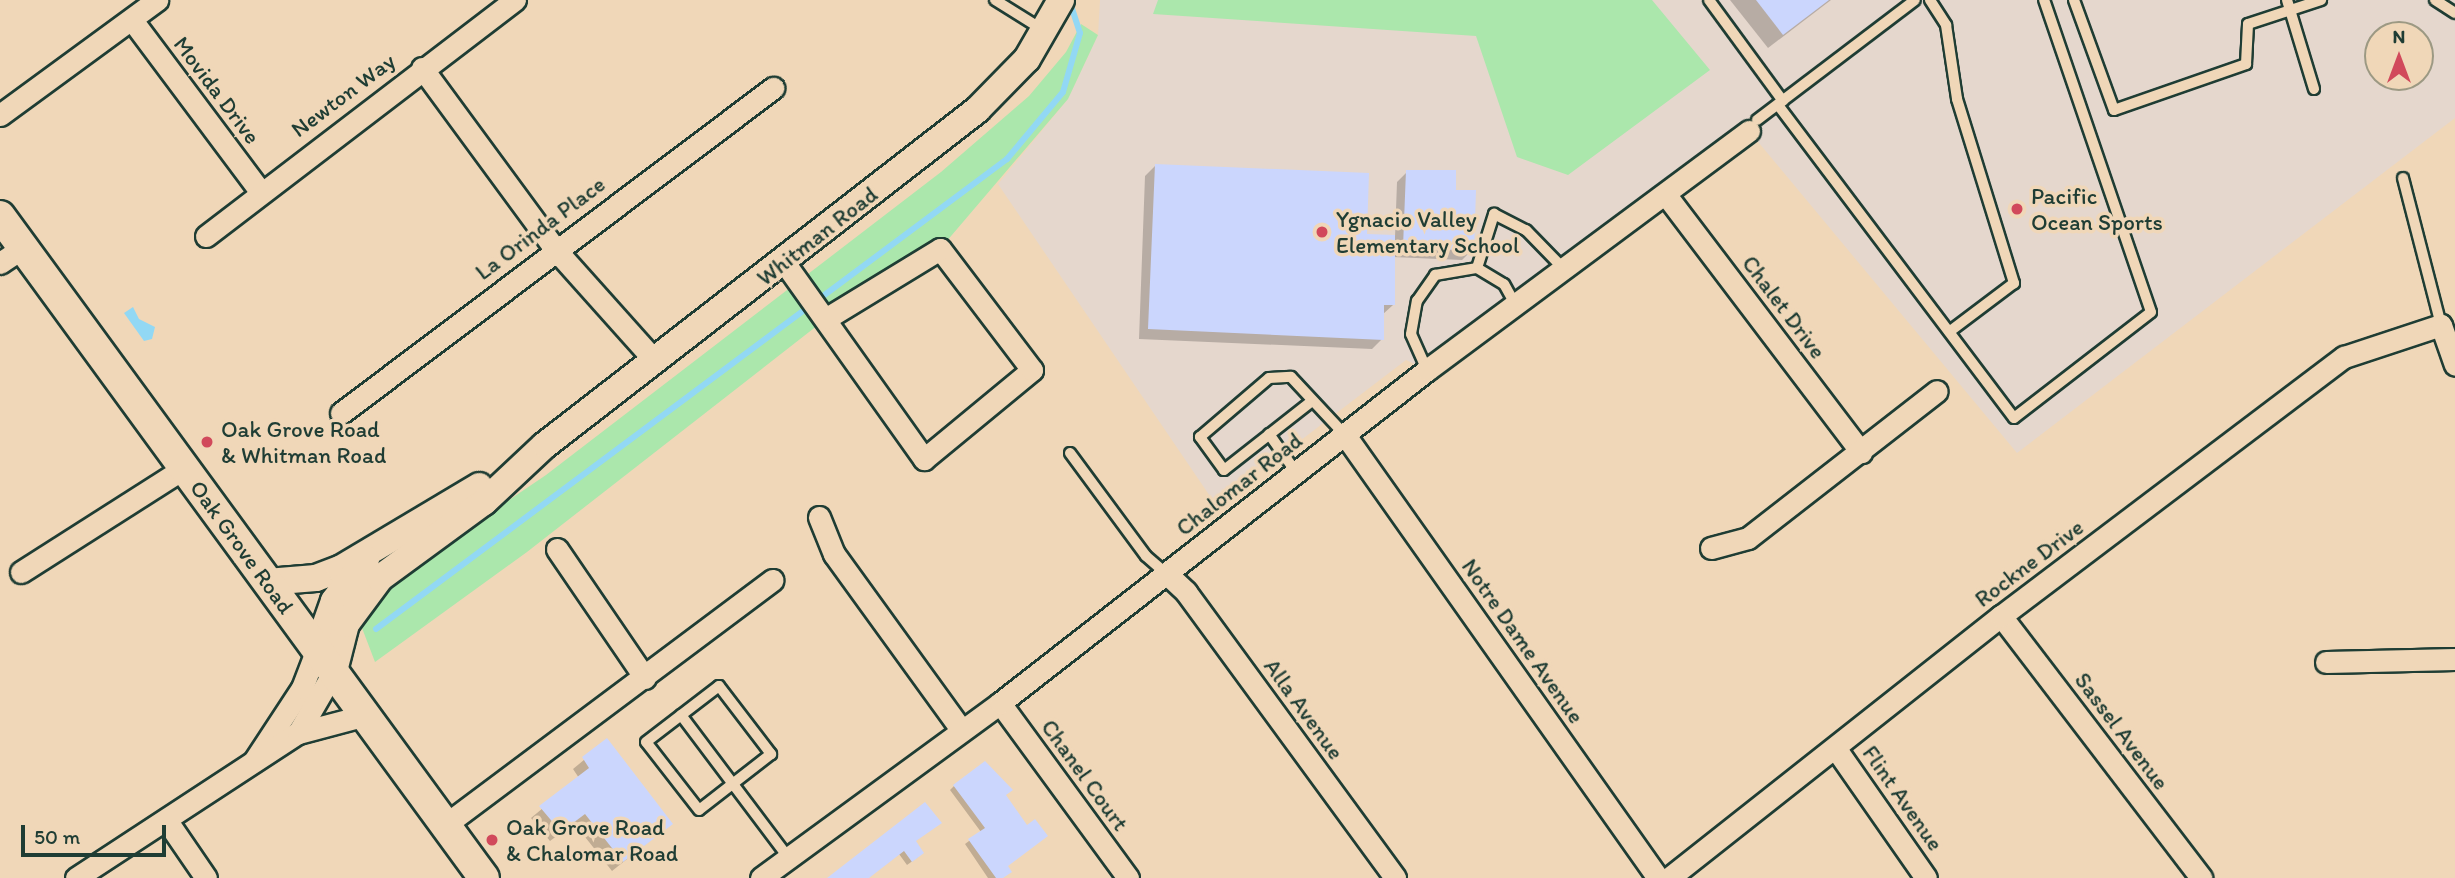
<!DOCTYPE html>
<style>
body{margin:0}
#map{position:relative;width:2455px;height:878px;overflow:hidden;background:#f0d7b8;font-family:Itim,sans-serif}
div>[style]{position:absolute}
.built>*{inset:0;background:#e5d7cd}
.green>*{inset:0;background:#abe7ac}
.water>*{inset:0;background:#92d8f4}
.shadow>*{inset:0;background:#0003}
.stream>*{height:6px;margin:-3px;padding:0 3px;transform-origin:3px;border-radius:3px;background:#92d8f4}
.building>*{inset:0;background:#cbd6fd}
.roads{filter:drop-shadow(2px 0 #1f3d34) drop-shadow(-2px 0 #1f3d34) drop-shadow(0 2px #1f3d34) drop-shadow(0 -2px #1f3d34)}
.service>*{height:10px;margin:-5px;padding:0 5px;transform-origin:5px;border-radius:5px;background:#f0d7b8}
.minor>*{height:21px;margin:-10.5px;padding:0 10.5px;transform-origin:10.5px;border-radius:10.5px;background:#f0d7b8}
.tertiary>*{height:26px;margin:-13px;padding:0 13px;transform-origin:13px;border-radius:13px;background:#f0d7b8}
.secondary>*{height:30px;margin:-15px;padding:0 15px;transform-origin:15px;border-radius:15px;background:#f0d7b8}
.dots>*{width:19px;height:19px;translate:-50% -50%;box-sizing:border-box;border:4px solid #f0d7b8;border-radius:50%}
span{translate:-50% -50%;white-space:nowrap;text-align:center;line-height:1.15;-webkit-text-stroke:7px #f0d7b8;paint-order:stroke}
.street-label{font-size:23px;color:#1f3d34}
.poi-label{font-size:23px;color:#1f3d34}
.left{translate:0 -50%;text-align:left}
.north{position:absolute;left:2364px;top:21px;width:70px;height:70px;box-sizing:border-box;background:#f0d7b8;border:2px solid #9c9983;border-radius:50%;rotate:0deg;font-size:19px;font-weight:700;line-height:28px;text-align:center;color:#1f3d34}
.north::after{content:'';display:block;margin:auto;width:24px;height:32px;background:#d1495b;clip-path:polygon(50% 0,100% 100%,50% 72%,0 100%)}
.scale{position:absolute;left:21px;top:825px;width:145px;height:32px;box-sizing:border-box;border:4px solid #1f3d34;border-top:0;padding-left:9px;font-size:21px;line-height:24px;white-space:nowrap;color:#1f3d34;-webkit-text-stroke:5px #f0d7b8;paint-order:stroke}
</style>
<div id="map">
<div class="built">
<i style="clip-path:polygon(evenodd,1100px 0,2455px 0,2455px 118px,2017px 453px,1749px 131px,1427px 370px,1406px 360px,1216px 505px,998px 184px,1068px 99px,1098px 35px,1100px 0,2378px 35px,2420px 35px,2420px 77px,2378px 77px,2378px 35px)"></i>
</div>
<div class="green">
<i style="clip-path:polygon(1158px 0,1652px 0,1710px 70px,1568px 175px,1517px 157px,1476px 36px,1153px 14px)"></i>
<i style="clip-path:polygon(1081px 24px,1098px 35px,1068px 99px,940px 249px,827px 318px,527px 552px,375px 662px,362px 628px,374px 597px,416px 563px,546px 475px,941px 172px,1029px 96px,1066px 52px)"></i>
</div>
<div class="water">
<i style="clip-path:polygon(133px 307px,139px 319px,155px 327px,152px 339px,144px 341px,124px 313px)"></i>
</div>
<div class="shadow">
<i style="clip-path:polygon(1730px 0,1831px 0,1768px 48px)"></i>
<i style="clip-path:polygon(1155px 166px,1365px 235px,1395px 237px,1397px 182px,1407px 172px,1454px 192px,1472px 250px,1462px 260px,1393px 257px,1393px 305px,1382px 315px,1382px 339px,1372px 349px,1139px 339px,1145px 176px)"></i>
<i style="clip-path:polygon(607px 741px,671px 824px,612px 871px,574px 823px,550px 841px,531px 818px,579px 778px,573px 769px)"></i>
<i style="clip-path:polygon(954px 786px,1005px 795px,1002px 878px,988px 878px,965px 844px,981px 832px,950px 790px)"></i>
<i style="clip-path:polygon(914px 842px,918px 857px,907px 865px,899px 854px,868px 878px,837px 878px)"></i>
</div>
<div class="stream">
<i style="left:376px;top:629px;width:787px;rotate:-36.68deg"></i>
<i style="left:1007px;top:159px;width:87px;rotate:-50.1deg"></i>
<i style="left:1063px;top:92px;width:61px;rotate:-73.9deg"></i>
<i style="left:1080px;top:33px;width:32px;rotate:-108deg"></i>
</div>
<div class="building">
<i style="clip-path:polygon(1756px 0,1829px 0,1783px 35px)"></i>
<i style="clip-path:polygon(1155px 164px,1369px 173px,1367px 234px,1395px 235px,1395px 305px,1384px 305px,1384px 340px,1148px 329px)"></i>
<i style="clip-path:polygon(1406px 170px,1456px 170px,1456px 190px,1476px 190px,1474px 251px,1403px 247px)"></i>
<i style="clip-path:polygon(607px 738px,673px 824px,623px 862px,585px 814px,561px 832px,539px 806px,589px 768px,582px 757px)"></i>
<i style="clip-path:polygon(985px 761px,1013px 790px,1006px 795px,1027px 825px,1035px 819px,1048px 836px,1008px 866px,1012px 872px,1003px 878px,996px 878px,968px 839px,985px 828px,953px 785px)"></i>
<i style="clip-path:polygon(925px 802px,942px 823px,916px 841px,924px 853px,912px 862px,904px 851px,869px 878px,827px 878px)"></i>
</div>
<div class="roads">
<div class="service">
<i style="left:995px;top:0;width:57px;rotate:32deg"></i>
<i style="left:1709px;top:0;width:125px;rotate:53.8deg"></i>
<i style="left:1930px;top:0;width:30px;rotate:57deg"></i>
<i style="left:1946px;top:25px;width:75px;rotate:81.5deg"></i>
<i style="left:1957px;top:99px;width:193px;rotate:72.8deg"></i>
<i style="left:2014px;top:283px;width:81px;rotate:143deg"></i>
<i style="left:2074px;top:0;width:117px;rotate:70deg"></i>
<i style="left:2114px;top:110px;width:140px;rotate:-19.2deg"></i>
<i style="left:2246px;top:64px;width:40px;rotate:-87.1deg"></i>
<i style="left:2248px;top:24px;width:77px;rotate:-18.2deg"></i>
<i style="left:2287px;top:0;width:93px;rotate:73.1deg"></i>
<i style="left:2435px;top:0;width:24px;rotate:33deg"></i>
<i style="left:1778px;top:105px;width:392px;rotate:53deg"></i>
<i style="left:2014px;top:418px;width:173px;rotate:-37.7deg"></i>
<i style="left:2151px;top:312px;width:330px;rotate:-108.9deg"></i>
<i style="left:1757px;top:120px;width:198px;rotate:-37.2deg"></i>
<i style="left:2403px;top:178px;width:152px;rotate:75.5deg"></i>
<i style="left:1477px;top:268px;width:57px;rotate:-72.5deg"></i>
<i style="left:1494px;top:214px;width:36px;rotate:27deg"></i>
<i style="left:1526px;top:230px;width:53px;rotate:45.8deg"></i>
<i style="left:1427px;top:370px;width:39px;rotate:-114deg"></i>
<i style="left:1411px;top:334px;width:34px;rotate:-80deg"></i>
<i style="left:1417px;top:301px;width:32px;rotate:-55deg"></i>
<i style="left:1435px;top:275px;width:43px;rotate:-9.5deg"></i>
<i style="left:1477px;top:268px;width:31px;rotate:31deg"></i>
<i style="left:1504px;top:284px;width:23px;rotate:61deg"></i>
<i style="left:1312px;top:401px;width:112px;rotate:141.9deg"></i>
<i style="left:1224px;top:470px;width:41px;rotate:-126deg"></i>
<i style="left:1200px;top:437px;width:91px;rotate:-40.5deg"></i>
<i style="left:1269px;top:378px;width:22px;rotate:-3deg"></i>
<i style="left:1291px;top:377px;width:79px;rotate:47deg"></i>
<i style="left:1269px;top:434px;width:47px;rotate:54.6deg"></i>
<i style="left:1070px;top:453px;width:128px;rotate:53.6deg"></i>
<i style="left:1146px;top:556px;width:28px;rotate:41deg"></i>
<i style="left:719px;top:686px;width:86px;rotate:52.6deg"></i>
<i style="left:771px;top:754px;width:91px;rotate:142.1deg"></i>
<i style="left:699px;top:810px;width:86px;rotate:-127.9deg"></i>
<i style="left:646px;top:742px;width:92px;rotate:-37.5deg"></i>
<i style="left:681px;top:715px;width:178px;rotate:53deg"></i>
</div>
<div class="minor">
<i style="left:132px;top:20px;width:214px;rotate:53.2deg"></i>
<i style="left:422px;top:68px;width:225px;rotate:53.7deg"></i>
<i style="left:555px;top:249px;width:150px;rotate:48.2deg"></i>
<i style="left:0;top:115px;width:195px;rotate:-36.2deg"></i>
<i style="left:1666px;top:195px;width:323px;rotate:52.8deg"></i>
<i style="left:206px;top:236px;width:389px;rotate:-37.4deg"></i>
<i style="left:784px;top:262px;width:242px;rotate:54.6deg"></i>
<i style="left:924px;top:459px;width:140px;rotate:-39.5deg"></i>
<i style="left:1032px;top:370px;width:152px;rotate:-127.2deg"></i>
<i style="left:940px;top:249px;width:132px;rotate:148.6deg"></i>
<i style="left:0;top:263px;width:27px;rotate:-34deg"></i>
<i style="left:341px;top:413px;width:541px;rotate:-36.95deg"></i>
<i style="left:1345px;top:435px;width:542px;rotate:54.76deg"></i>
<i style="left:819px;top:517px;width:40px;rotate:68deg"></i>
<i style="left:834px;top:554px;width:215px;rotate:54.1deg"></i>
<i style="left:1711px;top:548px;width:38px;rotate:-15deg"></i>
<i style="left:1748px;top:538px;width:239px;rotate:-37.9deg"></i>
<i style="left:557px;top:549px;width:156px;rotate:55.7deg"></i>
<i style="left:21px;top:572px;width:193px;rotate:-32.5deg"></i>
<i style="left:1167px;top:574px;width:26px;rotate:43deg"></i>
<i style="left:1186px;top:592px;width:354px;rotate:53.8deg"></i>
<i style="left:2001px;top:616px;width:330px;rotate:52.6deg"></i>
<i style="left:2326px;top:662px;width:129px;rotate:-1.3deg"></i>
<i style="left:1000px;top:703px;width:217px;rotate:53.8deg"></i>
<i style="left:298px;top:733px;width:70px;rotate:-14.8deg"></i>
<i style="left:1836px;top:749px;width:157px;rotate:55.1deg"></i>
<i style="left:254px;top:761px;width:87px;rotate:-56.7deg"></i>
<i style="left:302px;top:688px;width:42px;rotate:-69deg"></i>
<i style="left:167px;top:821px;width:69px;rotate:55.6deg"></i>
<i style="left:445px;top:825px;width:409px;rotate:-36.8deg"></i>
<i style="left:76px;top:878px;width:265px;rotate:-33.2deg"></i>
<i style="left:298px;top:733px;width:72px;rotate:-59.9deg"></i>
<i style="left:761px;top:878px;width:296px;rotate:-36.2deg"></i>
<i style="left:1000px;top:703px;width:541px;rotate:-37.95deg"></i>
<i style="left:1427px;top:370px;width:401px;rotate:-36.6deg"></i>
<i style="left:1669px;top:878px;width:423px;rotate:-38.3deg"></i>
<i style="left:2001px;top:616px;width:430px;rotate:-37.1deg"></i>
<i style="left:2344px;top:357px;width:102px;rotate:-18.3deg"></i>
<i style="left:2441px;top:325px;width:42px;rotate:70.7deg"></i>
</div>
<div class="tertiary">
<i style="left:267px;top:582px;width:49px;rotate:-4.7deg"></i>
<i style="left:316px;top:578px;width:26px;rotate:-21deg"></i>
<i style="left:340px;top:569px;width:162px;rotate:-30.8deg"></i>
<i style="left:317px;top:649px;width:51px;rotate:-70.5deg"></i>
<i style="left:334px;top:601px;width:53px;rotate:-52.7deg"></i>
<i style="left:334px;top:671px;width:49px;rotate:-75.7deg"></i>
<i style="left:346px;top:624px;width:57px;rotate:-53.5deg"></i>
<i style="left:380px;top:578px;width:129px;rotate:-36.2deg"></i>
<i style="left:484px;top:502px;width:83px;rotate:-43.1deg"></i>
<i style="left:545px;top:445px;width:547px;rotate:-37.79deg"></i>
<i style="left:977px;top:110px;width:71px;rotate:-45.6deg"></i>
<i style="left:1027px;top:59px;width:68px;rotate:-60deg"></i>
</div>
<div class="secondary">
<i style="left:0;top:216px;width:820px;rotate:53.83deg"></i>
</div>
</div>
<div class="dots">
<i style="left:2017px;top:209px;background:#d1495b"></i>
<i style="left:1322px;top:232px;background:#d1495b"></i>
<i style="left:207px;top:442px;background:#d1495b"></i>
<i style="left:492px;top:840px;background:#d1495b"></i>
</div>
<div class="street-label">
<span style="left:217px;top:90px;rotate:53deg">Movida Drive</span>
<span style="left:343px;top:95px;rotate:-37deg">Newton Way</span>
<span style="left:540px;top:228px;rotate:-37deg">La Orinda Place</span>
<span style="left:817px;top:236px;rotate:-38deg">Whitman Road</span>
<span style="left:1784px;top:307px;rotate:53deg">Chalet Drive</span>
<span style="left:1239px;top:484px;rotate:-38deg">Chalomar Road</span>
<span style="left:242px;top:547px;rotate:54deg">Oak Grove Road</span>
<span style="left:2029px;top:563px;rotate:-37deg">Rockne Drive</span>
<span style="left:1523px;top:641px;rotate:55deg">Notre Dame Avenue</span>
<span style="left:1304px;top:709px;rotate:54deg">Alla Avenue</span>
<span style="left:2122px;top:731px;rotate:53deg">Sassel Avenue</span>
<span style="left:1085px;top:775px;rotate:54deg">Chanel Court</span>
<span style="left:1903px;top:798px;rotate:55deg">Flint Avenue</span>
</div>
<div class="poi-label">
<span class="left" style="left:2031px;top:209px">Pacific<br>Ocean Sports</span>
<span class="left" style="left:1336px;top:232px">Ygnacio Valley<br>Elementary School</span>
<span class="left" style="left:221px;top:442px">Oak Grove Road<br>&amp; Whitman Road</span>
<span class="left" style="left:506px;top:840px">Oak Grove Road<br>&amp; Chalomar Road</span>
</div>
<div class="north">N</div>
<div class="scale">50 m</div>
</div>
